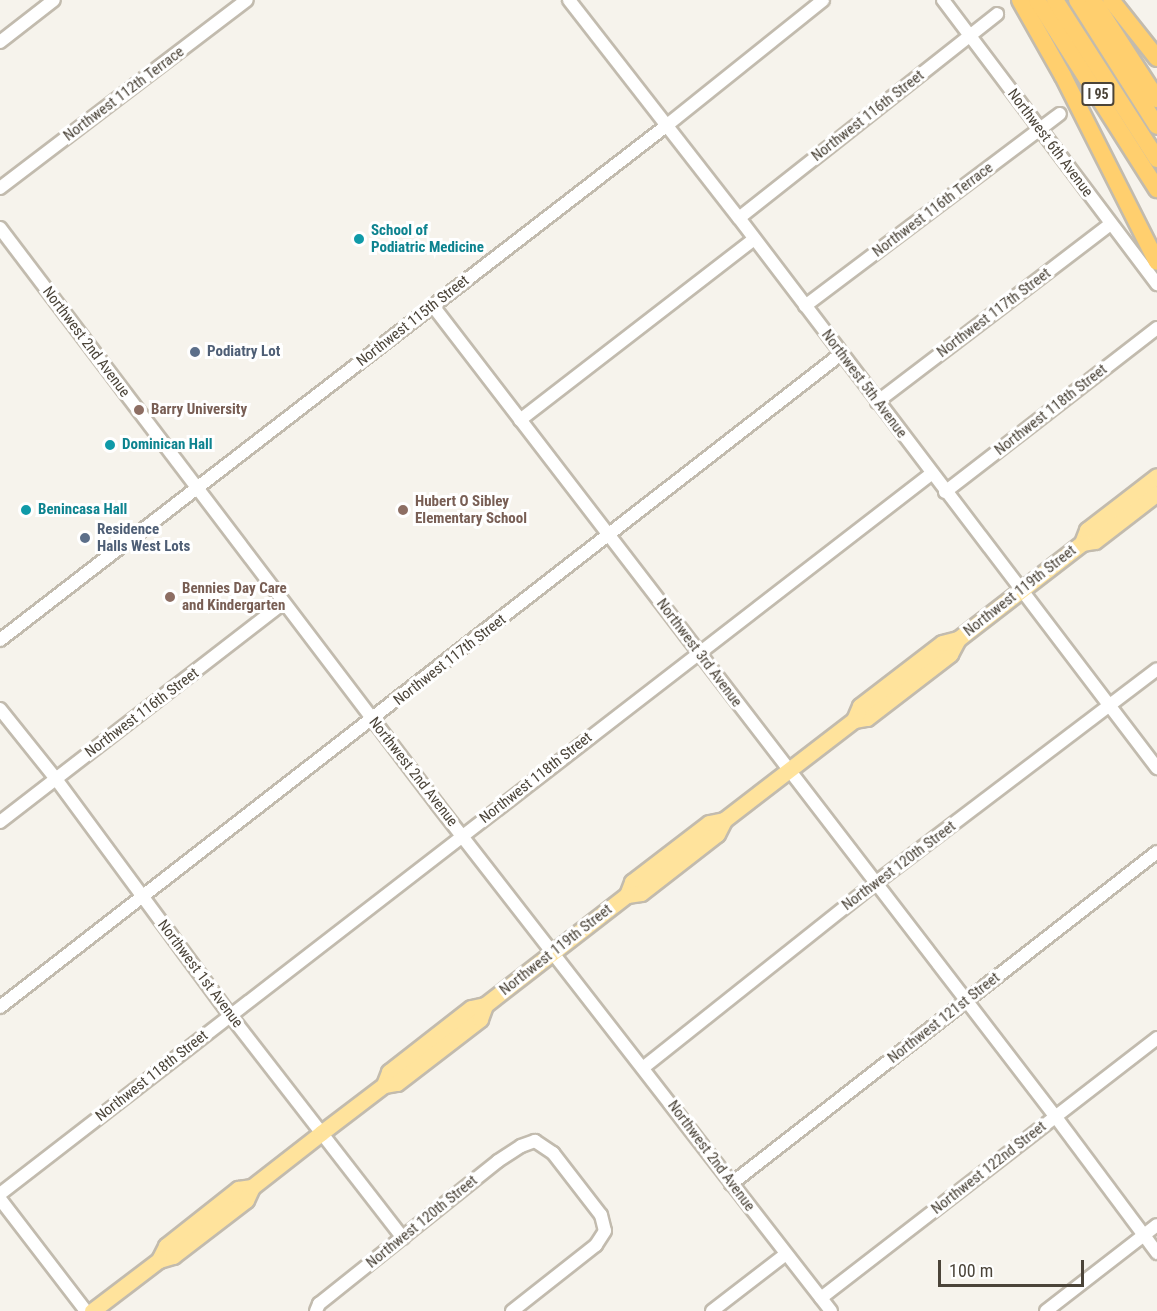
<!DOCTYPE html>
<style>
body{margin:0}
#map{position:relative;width:1157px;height:1311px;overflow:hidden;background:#f6f3ec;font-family:"Roboto Condensed",sans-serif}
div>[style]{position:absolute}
.roads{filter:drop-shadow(2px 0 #c2bbae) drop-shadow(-2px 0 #c2bbae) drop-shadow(0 2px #c2bbae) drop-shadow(0 -2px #c2bbae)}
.minor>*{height:12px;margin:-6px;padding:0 6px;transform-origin:6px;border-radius:6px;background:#fff}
.major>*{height:15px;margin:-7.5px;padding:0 7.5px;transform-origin:7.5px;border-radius:7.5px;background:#ffe39c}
.highway>*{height:16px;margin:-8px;padding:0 8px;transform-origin:8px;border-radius:8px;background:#ffcf6e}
.dots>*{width:16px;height:16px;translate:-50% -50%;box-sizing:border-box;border:3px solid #fff;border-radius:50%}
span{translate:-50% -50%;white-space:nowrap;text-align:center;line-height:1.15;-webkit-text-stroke:6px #fff;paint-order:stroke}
.shield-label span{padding:2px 4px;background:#fff;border:2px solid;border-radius:4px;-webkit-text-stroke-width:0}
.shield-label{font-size:14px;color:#4b4439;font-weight:700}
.street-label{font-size:15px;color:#4b4439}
.culture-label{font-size:15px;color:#0d838f;font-weight:700}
.left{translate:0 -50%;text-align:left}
.service-label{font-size:15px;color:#4e5e75;font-weight:700}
.education-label{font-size:15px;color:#785e54;font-weight:700}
.scale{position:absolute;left:938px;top:1260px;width:146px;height:27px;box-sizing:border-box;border:3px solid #4b4439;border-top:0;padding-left:8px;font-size:18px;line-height:21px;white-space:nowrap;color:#4b4439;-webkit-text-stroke:4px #fff;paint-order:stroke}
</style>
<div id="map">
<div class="roads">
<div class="minor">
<i style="left:569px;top:0;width:276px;rotate:52.1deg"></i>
<i style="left:739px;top:218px;width:691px;rotate:52.77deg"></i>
<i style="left:943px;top:0;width:356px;rotate:53deg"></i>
<i style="left:0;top:42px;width:68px;rotate:-37.9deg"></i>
<i style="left:0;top:188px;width:310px;rotate:-37.3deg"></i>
<i style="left:739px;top:218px;width:329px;rotate:-38.3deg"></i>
<i style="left:0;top:228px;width:723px;rotate:52.81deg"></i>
<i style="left:437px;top:804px;width:642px;rotate:52.15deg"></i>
<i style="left:433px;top:306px;width:1021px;rotate:52.48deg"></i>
<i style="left:1055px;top:1116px;width:171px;rotate:53.3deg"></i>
<i style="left:805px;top:306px;width:319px;rotate:-37deg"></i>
<i style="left:877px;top:402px;width:294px;rotate:-37.3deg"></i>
<i style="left:520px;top:420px;width:296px;rotate:-37.7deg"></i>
<i style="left:945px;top:492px;width:268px;rotate:-37.7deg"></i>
<i style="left:0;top:640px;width:841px;rotate:-37.66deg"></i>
<i style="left:666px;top:126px;width:201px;rotate:-38.7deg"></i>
<i style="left:0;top:709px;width:90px;rotate:51.3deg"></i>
<i style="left:56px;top:779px;width:293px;rotate:53.6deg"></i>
<i style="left:230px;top:1015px;width:282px;rotate:52.2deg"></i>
<i style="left:0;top:822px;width:358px;rotate:-37.7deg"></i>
<i style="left:0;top:1007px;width:1065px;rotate:-37.83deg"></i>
<i style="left:644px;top:1067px;width:294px;rotate:-38.5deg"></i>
<i style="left:874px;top:884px;width:355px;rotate:-37.2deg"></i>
<i style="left:731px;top:1184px;width:540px;rotate:-37.93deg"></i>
<i style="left:0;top:1194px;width:1177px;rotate:-37.72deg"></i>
<i style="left:0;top:1199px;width:141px;rotate:52.5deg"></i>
<i style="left:821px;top:1298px;width:425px;rotate:-37.7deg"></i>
<i style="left:316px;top:1311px;width:8px;rotate:-67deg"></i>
<i style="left:319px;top:1304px;width:229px;rotate:-38.6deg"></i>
<i style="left:498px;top:1161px;width:27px;rotate:-33deg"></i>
<i style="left:521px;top:1146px;width:15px;rotate:-20deg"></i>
<i style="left:535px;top:1141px;width:22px;rotate:34deg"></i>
<i style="left:553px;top:1153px;width:78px;rotate:52.3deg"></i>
<i style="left:601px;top:1215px;width:16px;rotate:76deg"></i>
<i style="left:605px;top:1231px;width:17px;rotate:123deg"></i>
<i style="left:596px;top:1245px;width:107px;rotate:141.8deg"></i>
<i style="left:712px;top:1311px;width:93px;rotate:-37.6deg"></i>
<i style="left:1046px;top:1311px;width:140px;rotate:-37.8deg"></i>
</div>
<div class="major">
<i style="left:1082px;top:543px;width:14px;rotate:-69deg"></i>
<i style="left:1087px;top:530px;width:88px;rotate:-37.6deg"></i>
<i style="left:854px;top:720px;width:13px;rotate:-9deg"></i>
<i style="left:867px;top:718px;width:105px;rotate:-37.6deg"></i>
<i style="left:950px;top:654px;width:17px;rotate:-62deg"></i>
<i style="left:958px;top:639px;width:157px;rotate:-37.7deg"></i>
<i style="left:1082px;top:543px;width:13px;rotate:-9deg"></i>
<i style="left:1095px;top:541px;width:78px;rotate:-37.7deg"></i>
<i style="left:627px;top:895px;width:14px;rotate:-69deg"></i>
<i style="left:632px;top:882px;width:97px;rotate:-37.5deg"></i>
<i style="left:709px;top:823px;width:15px;rotate:-11deg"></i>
<i style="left:724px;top:820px;width:164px;rotate:-37.6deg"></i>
<i style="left:854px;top:720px;width:15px;rotate:-67deg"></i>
<i style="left:860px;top:706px;width:103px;rotate:-37.5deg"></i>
<i style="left:942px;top:643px;width:16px;rotate:-14deg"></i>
<i style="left:384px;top:1085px;width:14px;rotate:-69deg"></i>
<i style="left:389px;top:1072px;width:104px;rotate:-38deg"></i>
<i style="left:471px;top:1008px;width:14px;rotate:-12deg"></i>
<i style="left:485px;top:1005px;width:180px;rotate:-37.8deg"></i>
<i style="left:627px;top:895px;width:14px;rotate:-8deg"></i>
<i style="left:641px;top:893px;width:96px;rotate:-37.8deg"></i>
<i style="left:717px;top:834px;width:16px;rotate:-63deg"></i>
<i style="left:159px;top:1260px;width:16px;rotate:-63deg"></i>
<i style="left:166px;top:1246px;width:92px;rotate:-38.4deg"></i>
<i style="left:238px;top:1189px;width:14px;rotate:-8deg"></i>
<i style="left:92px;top:1311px;width:84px;rotate:-37.3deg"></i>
<i style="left:159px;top:1260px;width:15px;rotate:-16deg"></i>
<i style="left:173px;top:1256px;width:92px;rotate:-37.5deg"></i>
<i style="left:246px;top:1200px;width:14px;rotate:-65deg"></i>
<i style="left:252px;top:1187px;width:88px;rotate:-38deg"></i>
<i style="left:321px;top:1133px;width:79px;rotate:-37.3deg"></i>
<i style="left:384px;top:1085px;width:13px;rotate:-9deg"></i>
<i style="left:397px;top:1083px;width:105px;rotate:-37.6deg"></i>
<i style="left:480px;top:1019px;width:15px;rotate:-70deg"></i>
</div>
<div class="highway">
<i style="left:1020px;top:0;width:87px;rotate:60.5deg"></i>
<i style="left:1063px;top:76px;width:208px;rotate:63.2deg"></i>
<i style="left:1037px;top:0;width:224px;rotate:57.6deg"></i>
<i style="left:1055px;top:0;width:189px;rotate:57.3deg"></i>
<i style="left:1077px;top:0;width:149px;rotate:57.6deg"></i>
<i style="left:1093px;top:0;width:118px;rotate:57.1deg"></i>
<i style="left:1111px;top:0;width:74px;rotate:51.6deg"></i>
</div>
</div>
<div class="dots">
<i style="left:359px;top:239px;background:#0f9aa8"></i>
<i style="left:195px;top:352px;background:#5c6f8a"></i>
<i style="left:139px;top:410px;background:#8d6e63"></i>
<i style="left:110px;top:445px;background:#0f9aa8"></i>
<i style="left:26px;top:510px;background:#0f9aa8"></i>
<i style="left:403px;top:510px;background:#8d6e63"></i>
<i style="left:85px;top:538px;background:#5c6f8a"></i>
<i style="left:170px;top:597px;background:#8d6e63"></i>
</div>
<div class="shield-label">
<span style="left:1098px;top:94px">I 95</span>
</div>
<div class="street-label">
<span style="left:124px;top:94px;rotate:-37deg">Northwest 112th Terrace</span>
<span style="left:868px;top:116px;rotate:-38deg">Northwest 116th Street</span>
<span style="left:1050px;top:143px;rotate:53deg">Northwest 6th Avenue</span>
<span style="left:933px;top:210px;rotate:-37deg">Northwest 116th Terrace</span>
<span style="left:994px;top:313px;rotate:-37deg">Northwest 117th Street</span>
<span style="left:413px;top:321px;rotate:-38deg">Northwest 115th Street</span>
<span style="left:86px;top:342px;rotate:53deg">Northwest 2nd Avenue</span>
<span style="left:864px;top:384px;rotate:53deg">Northwest 5th Avenue</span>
<span style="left:1051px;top:410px;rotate:-38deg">Northwest 118th Street</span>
<span style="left:1020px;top:591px;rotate:-38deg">Northwest 119th Street</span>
<span style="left:699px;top:653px;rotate:53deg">Northwest 3rd Avenue</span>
<span style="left:450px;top:660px;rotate:-38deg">Northwest 117th Street</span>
<span style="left:142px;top:713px;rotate:-37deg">Northwest 116th Street</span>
<span style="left:413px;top:772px;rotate:52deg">Northwest 2nd Avenue</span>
<span style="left:536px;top:778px;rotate:-38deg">Northwest 118th Street</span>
<span style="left:899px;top:866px;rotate:-37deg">Northwest 120th Street</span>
<span style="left:556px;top:950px;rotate:-38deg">Northwest 119th Street</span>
<span style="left:200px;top:974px;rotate:53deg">Northwest 1st Avenue</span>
<span style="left:944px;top:1018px;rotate:-38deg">Northwest 121st Street</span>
<span style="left:152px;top:1076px;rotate:-38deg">Northwest 118th Street</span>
<span style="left:711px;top:1156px;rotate:53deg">Northwest 2nd Avenue</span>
<span style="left:989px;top:1168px;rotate:-38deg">Northwest 122nd Street</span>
<span style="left:422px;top:1222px;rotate:-39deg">Northwest 120th Street</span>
</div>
<div class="culture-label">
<span class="left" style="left:371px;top:239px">School of<br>Podiatric Medicine</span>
<span class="left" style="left:122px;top:445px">Dominican Hall</span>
<span class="left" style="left:38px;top:510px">Benincasa Hall</span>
</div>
<div class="service-label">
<span class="left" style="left:207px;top:352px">Podiatry Lot</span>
<span class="left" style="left:97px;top:538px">Residence<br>Halls West Lots</span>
</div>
<div class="education-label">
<span class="left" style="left:151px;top:410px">Barry University</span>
<span class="left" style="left:415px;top:510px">Hubert O Sibley<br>Elementary School</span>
<span class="left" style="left:182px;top:597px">Bennies Day Care<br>and Kindergarten</span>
</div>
<div class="scale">100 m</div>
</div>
